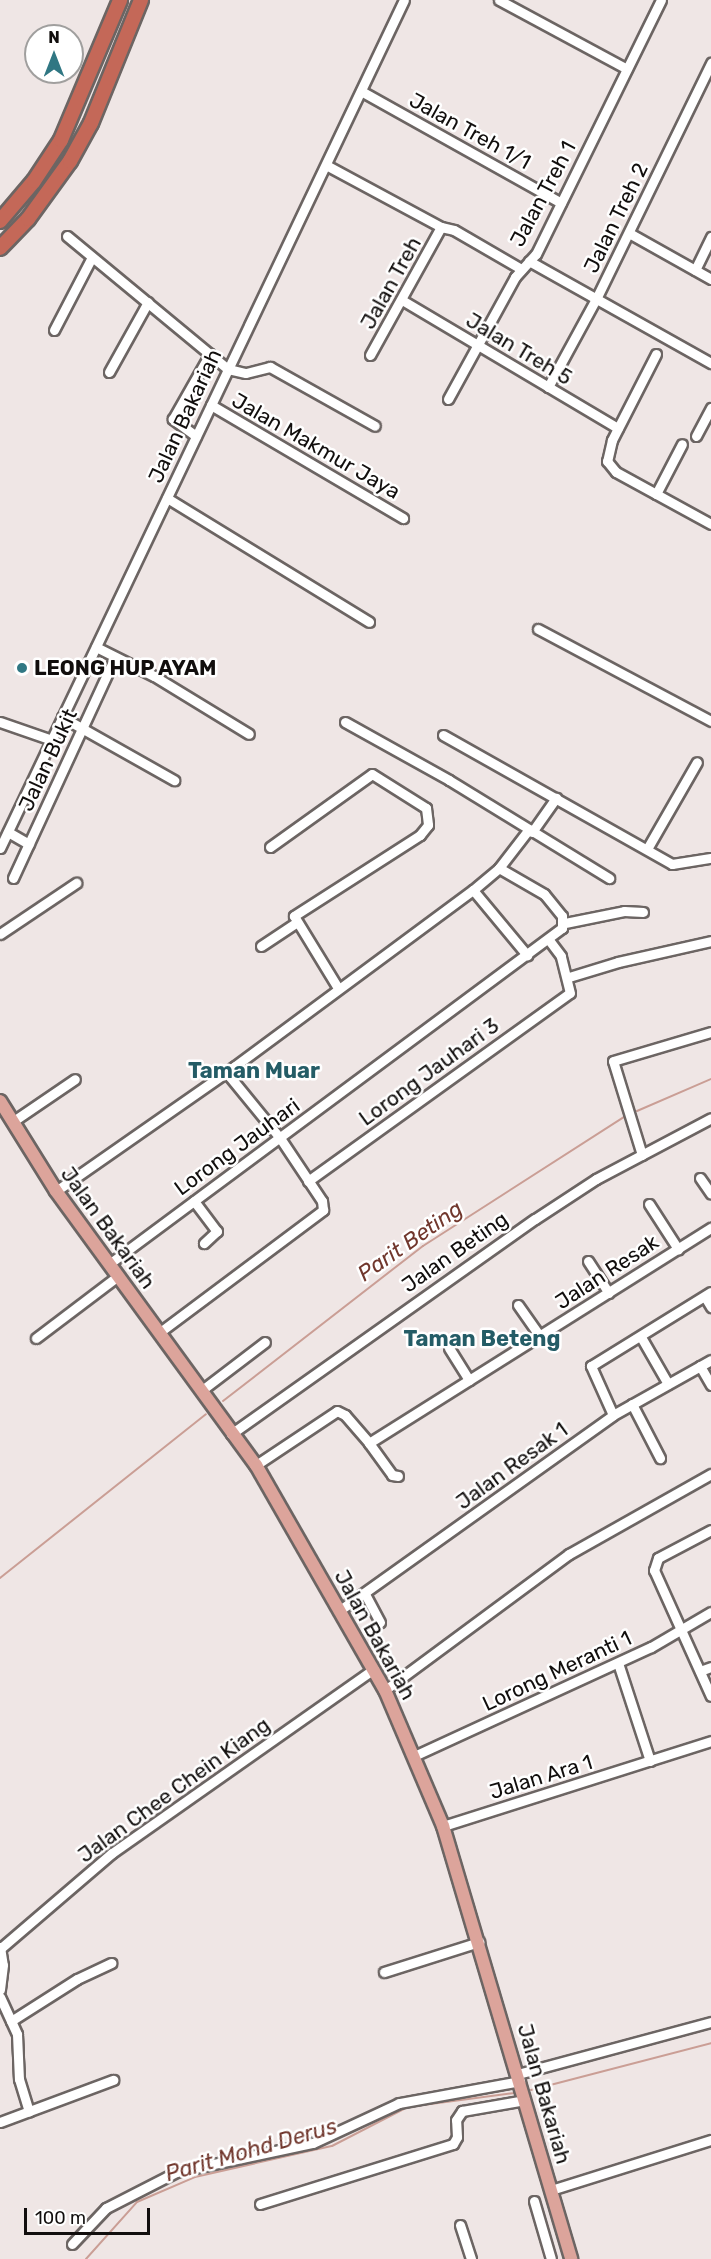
<!DOCTYPE html>
<style>
body{margin:0}
#map{position:relative;width:711px;height:2259px;overflow:hidden;background:#efe6e5;font-family:Rubik,sans-serif}
div>[style]{position:absolute}
.stream>*{height:2px;margin:-1px;padding:0 1px;transform-origin:1px;border-radius:1px;background:#ca9e95}
.roads{filter:drop-shadow(2px 0 #6c6563) drop-shadow(-2px 0 #6c6563) drop-shadow(0 2px #6c6563) drop-shadow(0 -2px #6c6563)}
.minor>*{height:9px;margin:-4.5px;padding:0 4.5px;transform-origin:4.5px;border-radius:4.5px;background:#fff}
.major>*{height:12px;margin:-6px;padding:0 6px;transform-origin:6px;border-radius:6px;background:#dca49b}
.highway>*{height:14px;margin:-7px;padding:0 7px;transform-origin:7px;border-radius:7px;background:#c46858}
.dots>*{width:16px;height:16px;translate:-50% -50%;box-sizing:border-box;border:3px solid #fff;border-radius:50%}
span{translate:-50% -50%;white-space:nowrap;text-align:center;line-height:1.15;-webkit-text-stroke:5px #fff;paint-order:stroke}
.street-label{font-size:21px;color:#110e0d}
.poi-label{font-size:21px;color:#110e0d;font-weight:700}
.left{translate:0 -50%;text-align:left}
.neighbourhood-label{font-size:22px;color:#245c66;font-weight:700}
.water-label{font-size:22px;color:#71372d;font-style:italic}
.north{position:absolute;left:24px;top:24px;width:60px;height:60px;box-sizing:border-box;background:#fff;border:2px solid #a09f9e;border-radius:50%;rotate:0deg;font-size:16px;font-weight:700;line-height:24px;text-align:center;color:#110e0d}
.north::after{content:'';display:block;margin:auto;width:21px;height:27px;background:#307783;clip-path:polygon(50% 0,100% 100%,50% 72%,0 100%)}
.scale{position:absolute;left:24px;top:2208px;width:126px;height:27px;box-sizing:border-box;border:3px solid #110e0d;border-top:0;padding-left:8px;font-size:18px;line-height:21px;white-space:nowrap;color:#110e0d;-webkit-text-stroke:4px #fff;paint-order:stroke}
</style>
<div id="map">
<div class="stream">
<i style="left:637px;top:1111px;width:81px;rotate:-23.4deg"></i>
<i style="left:223px;top:1401px;width:253px;rotate:-37.8deg"></i>
<i style="left:423px;top:1246px;width:239px;rotate:-32.7deg"></i>
<i style="left:0;top:1578px;width:263px;rotate:-38.5deg"></i>
<i style="left:531px;top:2090px;width:186px;rotate:-14.6deg"></i>
<i style="left:86px;top:2259px;width:76px;rotate:-48.2deg"></i>
<i style="left:137px;top:2202px;width:63px;rotate:-23.3deg"></i>
<i style="left:195px;top:2177px;width:140px;rotate:-12.8deg"></i>
<i style="left:332px;top:2146px;width:85px;rotate:-27.2deg"></i>
<i style="left:408px;top:2107px;width:108px;rotate:-7.5deg"></i>
</div>
<div class="roads">
<div class="minor">
<i style="left:499px;top:0;width:145px;rotate:28.3deg"></i>
<i style="left:361px;top:91px;width:229px;rotate:29.2deg"></i>
<i style="left:326px;top:165px;width:131px;rotate:28.3deg"></i>
<i style="left:441px;top:227px;width:13px;rotate:13deg"></i>
<i style="left:454px;top:230px;width:78px;rotate:30.2deg"></i>
<i style="left:629px;top:233px;width:94px;rotate:29.3deg"></i>
<i style="left:67px;top:236px;width:209px;rotate:39.6deg"></i>
<i style="left:228px;top:369px;width:18px;rotate:13deg"></i>
<i style="left:246px;top:373px;width:25px;rotate:-14deg"></i>
<i style="left:270px;top:367px;width:120px;rotate:29.3deg"></i>
<i style="left:529px;top:261px;width:209px;rotate:29.3deg"></i>
<i style="left:695px;top:270px;width:37px;rotate:-64deg"></i>
<i style="left:402px;top:300px;width:251px;rotate:30.7deg"></i>
<i style="left:54px;top:330px;width:82px;rotate:-62.5deg"></i>
<i style="left:656px;top:354px;width:97px;rotate:117.1deg"></i>
<i style="left:612px;top:440px;width:22px;rotate:103deg"></i>
<i style="left:607px;top:461px;width:14px;rotate:51deg"></i>
<i style="left:616px;top:472px;width:108px;rotate:28.7deg"></i>
<i style="left:370px;top:355px;width:146px;rotate:-61deg"></i>
<i style="left:109px;top:372px;width:80px;rotate:-60.9deg"></i>
<i style="left:548px;top:387px;width:100px;rotate:-61.4deg"></i>
<i style="left:596px;top:299px;width:263px;rotate:-64deg"></i>
<i style="left:448px;top:399px;width:139px;rotate:-61.2deg"></i>
<i style="left:515px;top:277px;width:31px;rotate:-48deg"></i>
<i style="left:536px;top:254px;width:283px;rotate:-63.8deg"></i>
<i style="left:211px;top:405px;width:223px;rotate:30.5deg"></i>
<i style="left:196px;top:436px;width:29px;rotate:-144deg"></i>
<i style="left:173px;top:419px;width:75px;rotate:-60.4deg"></i>
<i style="left:696px;top:436px;width:32px;rotate:-62deg"></i>
<i style="left:656px;top:494px;width:56px;rotate:-62.5deg"></i>
<i style="left:167px;top:498px;width:237px;rotate:31.5deg"></i>
<i style="left:538px;top:629px;width:196px;rotate:28deg"></i>
<i style="left:96px;top:647px;width:65px;rotate:26.6deg"></i>
<i style="left:154px;top:676px;width:111px;rotate:31.4deg"></i>
<i style="left:62px;top:717px;width:129px;rotate:29.4deg"></i>
<i style="left:0;top:722px;width:55px;rotate:19.1deg"></i>
<i style="left:345px;top:722px;width:119px;rotate:29.1deg"></i>
<i style="left:449px;top:780px;width:188px;rotate:31.5deg"></i>
<i style="left:443px;top:735px;width:263px;rotate:29.4deg"></i>
<i style="left:672px;top:864px;width:39px;rotate:-9deg"></i>
<i style="left:8px;top:832px;width:24px;rotate:30deg"></i>
<i style="left:532px;top:832px;width:42px;rotate:-54.8deg"></i>
<i style="left:270px;top:847px;width:125px;rotate:-35.6deg"></i>
<i style="left:372px;top:774px;width:64px;rotate:32.2deg"></i>
<i style="left:426px;top:808px;width:17px;rotate:83deg"></i>
<i style="left:428px;top:825px;width:13px;rotate:129deg"></i>
<i style="left:420px;top:835px;width:150px;rotate:147.3deg"></i>
<i style="left:294px;top:916px;width:84px;rotate:58.6deg"></i>
<i style="left:0;top:848px;width:939px;rotate:-64.53deg"></i>
<i style="left:647px;top:849px;width:100px;rotate:-60.1deg"></i>
<i style="left:13px;top:878px;width:243px;rotate:-65.2deg"></i>
<i style="left:473px;top:890px;width:85px;rotate:50.3deg"></i>
<i style="left:565px;top:923px;width:60px;rotate:-11.5deg"></i>
<i style="left:624px;top:911px;width:19px;rotate:3deg"></i>
<i style="left:0;top:934px;width:92px;rotate:-33.9deg"></i>
<i style="left:261px;top:946px;width:43px;rotate:-33.7deg"></i>
<i style="left:569px;top:977px;width:51px;rotate:-17deg"></i>
<i style="left:618px;top:962px;width:95px;rotate:-12.7deg"></i>
<i style="left:12px;top:1122px;width:76px;rotate:-34.3deg"></i>
<i style="left:642px;top:1155px;width:98px;rotate:-107.1deg"></i>
<i style="left:613px;top:1061px;width:102px;rotate:-16.5deg"></i>
<i style="left:700px;top:1178px;width:19px;rotate:55deg"></i>
<i style="left:308px;top:1181px;width:322px;rotate:-35.7deg"></i>
<i style="left:570px;top:993px;width:38px;rotate:-104deg"></i>
<i style="left:561px;top:956px;width:21px;rotate:-127deg"></i>
<i style="left:56px;top:1191px;width:218px;rotate:-34.9deg"></i>
<i style="left:235px;top:1066px;width:296px;rotate:-36.5deg"></i>
<i style="left:473px;top:890px;width:34px;rotate:-40deg"></i>
<i style="left:499px;top:868px;width:49px;rotate:-52.4deg"></i>
<i style="left:194px;top:1201px;width:38px;rotate:53deg"></i>
<i style="left:217px;top:1231px;width:18px;rotate:137deg"></i>
<i style="left:649px;top:1204px;width:54px;rotate:57.2deg"></i>
<i style="left:588px;top:1261px;width:38px;rotate:57deg"></i>
<i style="left:109px;top:1264px;width:564px;rotate:-36.57deg"></i>
<i style="left:562px;top:928px;width:12px;rotate:-90deg"></i>
<i style="left:562px;top:916px;width:28px;rotate:-129deg"></i>
<i style="left:544px;top:894px;width:52px;rotate:-150deg"></i>
<i style="left:705px;top:1297px;width:12px;rotate:59deg"></i>
<i style="left:518px;top:1305px;width:39px;rotate:55deg"></i>
<i style="left:160px;top:1332px;width:204px;rotate:-36.8deg"></i>
<i style="left:323px;top:1210px;width:9px;rotate:-96deg"></i>
<i style="left:322px;top:1201px;width:76px;rotate:-123.7deg"></i>
<i style="left:280px;top:1138px;width:85px;rotate:-129.3deg"></i>
<i style="left:641px;top:1337px;width:54px;rotate:60.1deg"></i>
<i style="left:36px;top:1338px;width:103px;rotate:-37.1deg"></i>
<i style="left:449px;top:1348px;width:38px;rotate:58deg"></i>
<i style="left:700px;top:1366px;width:22px;rotate:60deg"></i>
<i style="left:202px;top:1390px;width:79px;rotate:-37.3deg"></i>
<i style="left:632px;top:1404px;width:61px;rotate:62.6deg"></i>
<i style="left:613px;top:1415px;width:54px;rotate:-114.2deg"></i>
<i style="left:591px;top:1366px;width:141px;rotate:-31.7deg"></i>
<i style="left:231px;top:1434px;width:372px;rotate:-35.3deg"></i>
<i style="left:535px;top:1219px;width:73px;rotate:-33.3deg"></i>
<i style="left:596px;top:1179px;width:130px;rotate:-27.9deg"></i>
<i style="left:369px;top:1443px;width:39px;rotate:54deg"></i>
<i style="left:392px;top:1475px;width:6px;rotate:9deg"></i>
<i style="left:256px;top:1465px;width:97px;rotate:-33.7deg"></i>
<i style="left:337px;top:1411px;width:9px;rotate:27deg"></i>
<i style="left:345px;top:1415px;width:37px;rotate:49deg"></i>
<i style="left:369px;top:1443px;width:404px;rotate:-32.2deg"></i>
<i style="left:711px;top:1530px;width:60px;rotate:152.2deg"></i>
<i style="left:658px;top:1558px;width:13px;rotate:108deg"></i>
<i style="left:654px;top:1570px;width:138px;rotate:65.7deg"></i>
<i style="left:365px;top:1594px;width:32px;rotate:62deg"></i>
<i style="left:340px;top:1610px;width:335px;rotate:-35.5deg"></i>
<i style="left:613px;top:1415px;width:112px;rotate:-29.3deg"></i>
<i style="left:618px;top:1663px;width:103px;rotate:71.9deg"></i>
<i style="left:700px;top:1671px;width:12px;rotate:-20deg"></i>
<i style="left:385px;top:1690px;width:229px;rotate:-36.5deg"></i>
<i style="left:569px;top:1554px;width:163px;rotate:-29.4deg"></i>
<i style="left:414px;top:1756px;width:261px;rotate:-24.7deg"></i>
<i style="left:651px;top:1647px;width:69px;rotate:-30.3deg"></i>
<i style="left:443px;top:1826px;width:281px;rotate:-17.6deg"></i>
<i style="left:0;top:1947px;width:18px;rotate:81deg"></i>
<i style="left:3px;top:1965px;width:25px;rotate:97deg"></i>
<i style="left:1px;top:1948px;width:146px;rotate:-40.6deg"></i>
<i style="left:112px;top:1853px;width:320px;rotate:-35.1deg"></i>
<i style="left:384px;top:1972px;width:100px;rotate:-17.5deg"></i>
<i style="left:0;top:1997px;width:41px;rotate:65.3deg"></i>
<i style="left:17px;top:2034px;width:45px;rotate:87.5deg"></i>
<i style="left:19px;top:2079px;width:34px;rotate:73deg"></i>
<i style="left:11px;top:2021px;width:78px;rotate:-32.5deg"></i>
<i style="left:77px;top:1979px;width:38px;rotate:-25deg"></i>
<i style="left:518px;top:2074px;width:200px;rotate:-15.1deg"></i>
<i style="left:0;top:2122px;width:121px;rotate:-20.4deg"></i>
<i style="left:551px;top:2190px;width:168px;rotate:-17.4deg"></i>
<i style="left:534px;top:2201px;width:60px;rotate:73.7deg"></i>
<i style="left:260px;top:2204px;width:202px;rotate:-17.3deg"></i>
<i style="left:453px;top:2144px;width:8px;rotate:-60deg"></i>
<i style="left:457px;top:2137px;width:17px;rotate:-93deg"></i>
<i style="left:456px;top:2120px;width:11px;rotate:-56deg"></i>
<i style="left:462px;top:2111px;width:64px;rotate:-9.9deg"></i>
<i style="left:460px;top:2225px;width:36px;rotate:72deg"></i>
<i style="left:72px;top:2244px;width:50px;rotate:-46.6deg"></i>
<i style="left:106px;top:2208px;width:79px;rotate:-27.2deg"></i>
<i style="left:176px;top:2172px;width:140px;rotate:-12deg"></i>
<i style="left:313px;top:2143px;width:95px;rotate:-24.9deg"></i>
<i style="left:399px;top:2103px;width:123px;rotate:-10.3deg"></i>
</div>
<div class="major">
<i style="left:0;top:1101px;width:106px;rotate:58.1deg"></i>
<i style="left:56px;top:1191px;width:339px;rotate:53.9deg"></i>
<i style="left:256px;top:1465px;width:259px;rotate:60.2deg"></i>
<i style="left:385px;top:1690px;width:148px;rotate:66.9deg"></i>
<i style="left:443px;top:1826px;width:452px;rotate:73.5deg"></i>
</div>
<div class="highway">
<i style="left:0;top:221px;width:52px;rotate:-49.6deg"></i>
<i style="left:34px;top:181px;width:49px;rotate:-56.6deg"></i>
<i style="left:61px;top:140px;width:152px;rotate:-67.1deg"></i>
<i style="left:0;top:248px;width:40px;rotate:-46deg"></i>
<i style="left:28px;top:219px;width:72px;rotate:-54.1deg"></i>
<i style="left:70px;top:161px;width:43px;rotate:-61.1deg"></i>
<i style="left:91px;top:123px;width:133px;rotate:-67.9deg"></i>
</div>
</div>
<div class="dots">
<i style="left:22px;top:668px;background:#307783"></i>
</div>
<div class="street-label">
<span style="left:470px;top:131px;rotate:29deg">Jalan Treh 1/1</span>
<span style="left:543px;top:194px;rotate:-62deg">Jalan Treh 1</span>
<span style="left:616px;top:218px;rotate:-64deg">Jalan Treh 2</span>
<span style="left:391px;top:283px;rotate:-61deg">Jalan Treh</span>
<span style="left:519px;top:349px;rotate:31deg">Jalan Treh 5</span>
<span style="left:185px;top:416px;rotate:-65deg">Jalan Bakariah</span>
<span style="left:316px;top:446px;rotate:30deg">Jalan Makmur Jaya</span>
<span style="left:48px;top:760px;rotate:-65deg">Jalan Bukit</span>
<span style="left:429px;top:1072px;rotate:-36deg">Lorong Jauhari 3</span>
<span style="left:237px;top:1147px;rotate:-36deg">Lorong Jauhari</span>
<span style="left:108px;top:1228px;rotate:54deg">Jalan Bakariah</span>
<span style="left:455px;top:1252px;rotate:-35deg">Jalan Beting</span>
<span style="left:607px;top:1272px;rotate:-33deg">Jalan Resak</span>
<span style="left:512px;top:1466px;rotate:-36deg">Jalan Resak 1</span>
<span style="left:375px;top:1635px;rotate:61deg">Jalan Bakariah</span>
<span style="left:557px;top:1671px;rotate:-25deg">Lorong Meranti 1</span>
<span style="left:541px;top:1777px;rotate:-17deg">Jalan Ara 1</span>
<span style="left:174px;top:1790px;rotate:-36deg">Jalan Chee Chein Kiang</span>
<span style="left:544px;top:2094px;rotate:74deg">Jalan Bakariah</span>
</div>
<div class="poi-label">
<span class="left" style="left:34px;top:668px">LEONG HUP AYAM</span>
</div>
<div class="neighbourhood-label">
<span style="left:254px;top:1071px">Taman Muar</span>
<span style="left:482px;top:1339px">Taman Beteng</span>
</div>
<div class="water-label">
<span style="left:410px;top:1241px;rotate:-35deg">Parit Beting</span>
<span style="left:251px;top:2150px;rotate:-16deg">Parit Mohd Derus</span>
</div>
<div class="north">N</div>
<div class="scale">100 m</div>
</div>
